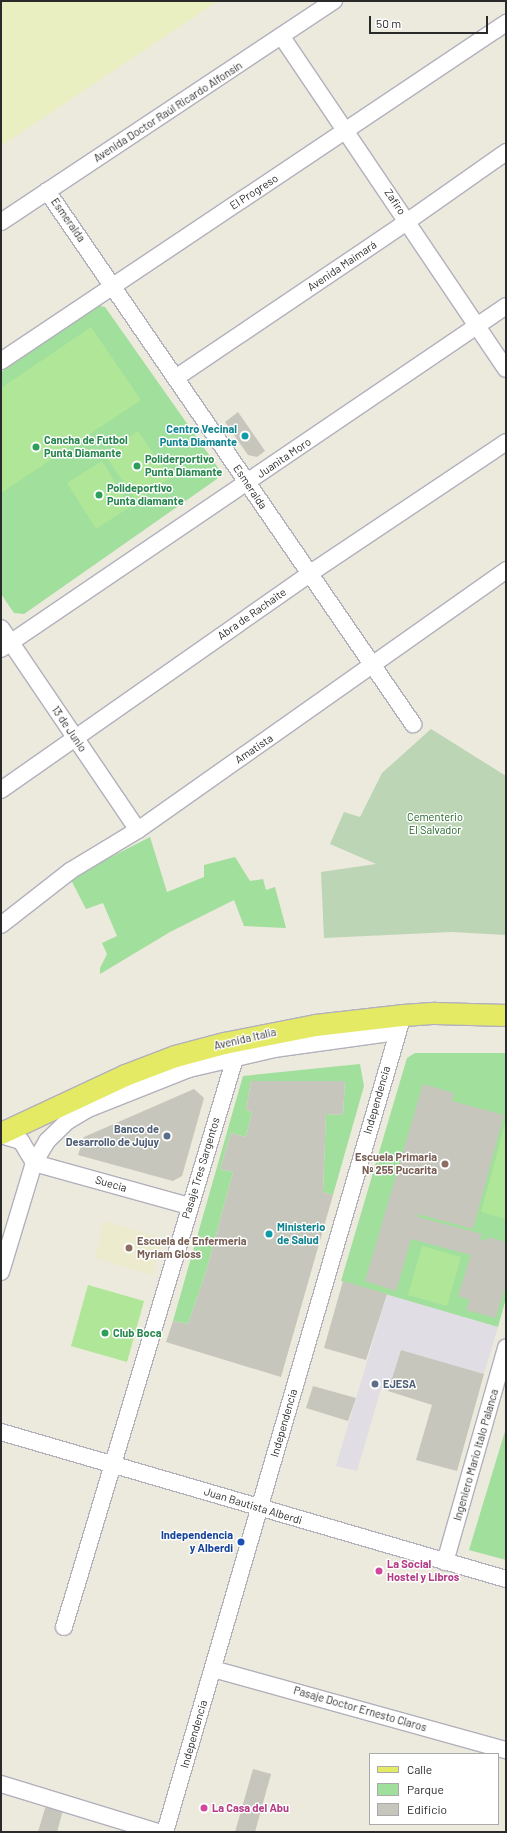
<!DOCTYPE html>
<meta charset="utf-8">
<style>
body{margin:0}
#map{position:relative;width:507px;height:1833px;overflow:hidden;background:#ece9dd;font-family:Barlow,sans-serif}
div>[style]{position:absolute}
.industrial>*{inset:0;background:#e1dde4}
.education>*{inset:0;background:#ecebcd}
.green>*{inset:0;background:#a0df9c}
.sand>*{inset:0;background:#eaefc1}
.cemetery>*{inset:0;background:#bcd5b5}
.pitch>*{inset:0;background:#b0e698}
.building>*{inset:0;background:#c7c6bc}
.roads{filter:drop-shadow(1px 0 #b2b0bd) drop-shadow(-1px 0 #b2b0bd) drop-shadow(0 1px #b2b0bd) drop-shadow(0 -1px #b2b0bd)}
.minor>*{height:16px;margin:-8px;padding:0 8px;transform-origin:8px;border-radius:8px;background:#fff}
.major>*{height:21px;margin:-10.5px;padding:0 10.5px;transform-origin:10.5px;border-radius:10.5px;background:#e4ea64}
.dots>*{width:11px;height:11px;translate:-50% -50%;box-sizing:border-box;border:2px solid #fff;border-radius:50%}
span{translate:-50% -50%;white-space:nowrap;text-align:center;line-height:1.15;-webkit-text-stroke:3px #fff;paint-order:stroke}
.street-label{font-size:11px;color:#2a2a2a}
.culture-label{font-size:11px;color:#0d838f;font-weight:700}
.right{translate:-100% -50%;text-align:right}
.left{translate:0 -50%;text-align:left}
.leisure-label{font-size:11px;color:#27864d;font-weight:700}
.park-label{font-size:11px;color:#1e6422}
.service-label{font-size:11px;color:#4e5e75;font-weight:700}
.education-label{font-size:11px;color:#785e54;font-weight:700}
.transit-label{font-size:11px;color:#164399;font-weight:700}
.hotel-label{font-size:11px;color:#b23c85;font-weight:700}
.frame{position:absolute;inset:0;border:2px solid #2a2a2a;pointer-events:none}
.legend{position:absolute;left:369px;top:1753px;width:130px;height:72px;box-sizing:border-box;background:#fff;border:1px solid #aaa;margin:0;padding:5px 7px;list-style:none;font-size:12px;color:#2a2a2a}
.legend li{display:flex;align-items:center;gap:8px;height:20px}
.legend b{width:20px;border:1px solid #aaa}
.scale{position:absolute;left:369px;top:16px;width:119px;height:18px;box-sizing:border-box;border:2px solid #2a2a2a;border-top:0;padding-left:5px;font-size:12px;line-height:14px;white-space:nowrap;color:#2a2a2a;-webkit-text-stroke:3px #fff;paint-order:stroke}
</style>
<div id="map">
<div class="industrial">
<i style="clip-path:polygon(387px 1294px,498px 1327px,484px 1374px,401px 1350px,388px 1391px,381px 1389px,357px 1471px,336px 1466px)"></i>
</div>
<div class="education">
<i style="clip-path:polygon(104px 1221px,162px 1238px,152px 1275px,95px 1258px)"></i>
</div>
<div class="green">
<i style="clip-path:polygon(96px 305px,105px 307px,219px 469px,217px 479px,24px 614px,14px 613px,1px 594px,1px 372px)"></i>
<i style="clip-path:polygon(150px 837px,167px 892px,204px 877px,204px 865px,235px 857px,250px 881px,263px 879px,266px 890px,275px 887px,286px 928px,244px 926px,234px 900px,170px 932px,100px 974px,100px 968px,107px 954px,102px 943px,117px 936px,103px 903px,86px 909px,70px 878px)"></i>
<i style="clip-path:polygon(415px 1053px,506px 1053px,506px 1298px,498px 1327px,341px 1281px,407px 1058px)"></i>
<i style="clip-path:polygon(360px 1064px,364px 1086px,333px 1195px,323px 1192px,326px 1114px,343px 1115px,345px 1081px,251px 1081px,246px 1110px,252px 1112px,246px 1137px,231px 1133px,220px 1169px,233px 1172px,206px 1272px,188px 1324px,173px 1321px,243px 1076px)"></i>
<i style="clip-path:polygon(506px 1428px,506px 1560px,469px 1550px)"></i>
</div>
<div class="sand">
<i style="clip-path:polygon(1px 1px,218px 1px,1px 146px)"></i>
</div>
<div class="cemetery">
<i style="clip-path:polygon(431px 729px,506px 776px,506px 935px,451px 932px,324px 938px,321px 872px,376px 864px,330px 844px,344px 812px,360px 817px,382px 773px)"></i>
</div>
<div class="pitch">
<i style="clip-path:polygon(91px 327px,141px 400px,1px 493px,1px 388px)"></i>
<i style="clip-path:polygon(138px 431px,170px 478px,136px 500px,104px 454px)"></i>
<i style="clip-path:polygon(102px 461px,130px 507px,96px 529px,67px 483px)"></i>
<i style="clip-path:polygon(506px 1120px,506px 1219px,481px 1212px)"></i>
<i style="clip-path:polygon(422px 1246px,461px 1257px,447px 1306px,408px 1295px)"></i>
<i style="clip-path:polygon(88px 1285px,144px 1301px,127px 1362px,71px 1346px)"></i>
</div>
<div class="building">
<i style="clip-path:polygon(238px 412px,265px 451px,257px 457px,248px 455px,225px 422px)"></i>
<i style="clip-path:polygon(251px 1081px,345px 1081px,343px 1115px,326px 1114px,323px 1192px,333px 1195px,281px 1377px,166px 1342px,173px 1321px,188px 1324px,206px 1272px,233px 1172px,220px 1169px,231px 1133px,246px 1137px,252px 1112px,246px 1110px)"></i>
<i style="clip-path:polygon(423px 1084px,454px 1093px,452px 1101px,504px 1115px,473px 1229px,418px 1214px,418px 1217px,482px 1234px,480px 1239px,486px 1241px,488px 1237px,506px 1242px,506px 1283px,496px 1318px,466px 1310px,470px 1300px,458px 1296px,471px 1255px,411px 1239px,396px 1291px,365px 1281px)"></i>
<i style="clip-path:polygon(194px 1089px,204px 1098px,182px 1176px,173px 1181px,78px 1155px,84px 1137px)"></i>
<i style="clip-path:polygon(343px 1281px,387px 1294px,366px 1360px,324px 1348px)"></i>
<i style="clip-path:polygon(401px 1350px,484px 1374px,457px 1471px,416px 1460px,432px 1405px,388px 1391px)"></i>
<i style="clip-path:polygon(313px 1386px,356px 1398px,348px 1421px,306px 1408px)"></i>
<i style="clip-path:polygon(253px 1769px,271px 1774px,255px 1832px,235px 1832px)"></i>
<i style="clip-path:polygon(46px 1805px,63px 1810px,57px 1832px,38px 1832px)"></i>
</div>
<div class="roads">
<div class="minor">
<i style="left:282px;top:37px;width:400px;rotate:56deg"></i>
<i style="left:47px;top:191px;width:647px;rotate:55.52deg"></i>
<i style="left:1px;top:222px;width:400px;rotate:-33.6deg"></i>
<i style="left:1px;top:361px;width:608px;rotate:-33.79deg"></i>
<i style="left:177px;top:377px;width:279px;rotate:-34deg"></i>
<i style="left:408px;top:221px;width:120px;rotate:-35.1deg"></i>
<i style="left:1px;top:628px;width:244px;rotate:55.9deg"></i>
<i style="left:1px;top:649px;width:610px;rotate:-34.18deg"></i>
<i style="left:1px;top:790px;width:376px;rotate:-35deg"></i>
<i style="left:309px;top:574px;width:237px;rotate:-33.8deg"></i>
<i style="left:1px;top:925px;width:88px;rotate:-38deg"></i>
<i style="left:70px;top:871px;width:79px;rotate:-31.1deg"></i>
<i style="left:138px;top:830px;width:451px;rotate:-35.2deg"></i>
<i style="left:1px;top:1135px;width:21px;rotate:17deg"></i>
<i style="left:21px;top:1141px;width:26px;rotate:59deg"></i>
<i style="left:34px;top:1163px;width:161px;rotate:15.5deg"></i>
<i style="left:1px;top:1272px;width:114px;rotate:-73.2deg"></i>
<i style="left:34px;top:1163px;width:26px;rotate:-59deg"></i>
<i style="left:47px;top:1141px;width:29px;rotate:-44deg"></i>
<i style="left:68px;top:1121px;width:23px;rotate:-31deg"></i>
<i style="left:88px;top:1109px;width:109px;rotate:-21.6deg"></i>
<i style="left:189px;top:1069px;width:87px;rotate:-13.2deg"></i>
<i style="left:274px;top:1049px;width:124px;rotate:-7.9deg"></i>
<i style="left:1px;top:1432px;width:526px;rotate:16.23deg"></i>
<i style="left:445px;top:1562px;width:223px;rotate:-74.1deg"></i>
<i style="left:64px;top:1627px;width:594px;rotate:-73.27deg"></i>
<i style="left:213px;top:1669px;width:304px;rotate:15.5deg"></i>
<i style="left:1px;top:1784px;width:164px;rotate:17deg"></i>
<i style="left:165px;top:1832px;width:851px;rotate:-73.76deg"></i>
</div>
<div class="major">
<i style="left:1px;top:1133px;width:137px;rotate:-25.1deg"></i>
<i style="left:125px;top:1075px;width:53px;rotate:-20.8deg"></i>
<i style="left:175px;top:1056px;width:51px;rotate:-14.9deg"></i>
<i style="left:224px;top:1043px;width:93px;rotate:-11.2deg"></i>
<i style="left:315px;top:1025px;width:89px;rotate:-6.5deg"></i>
<i style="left:403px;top:1015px;width:32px;rotate:-4deg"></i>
<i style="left:435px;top:1013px;width:71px;rotate:1.6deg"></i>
</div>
</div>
<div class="dots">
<i style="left:245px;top:436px;background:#0f9aa8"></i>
<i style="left:36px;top:447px;background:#2e9e5b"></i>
<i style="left:137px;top:466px;background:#2e9e5b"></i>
<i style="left:99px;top:495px;background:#2e9e5b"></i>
<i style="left:167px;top:1136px;background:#5c6f8a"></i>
<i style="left:445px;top:1164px;background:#8d6e63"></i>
<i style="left:269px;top:1234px;background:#0f9aa8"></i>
<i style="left:129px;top:1248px;background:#8d6e63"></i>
<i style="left:105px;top:1333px;background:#2e9e5b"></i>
<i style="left:375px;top:1384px;background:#5c6f8a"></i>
<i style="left:241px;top:1542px;background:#1a4fb4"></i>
<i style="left:379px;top:1571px;background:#d1479c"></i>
<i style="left:204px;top:1808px;background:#d1479c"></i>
</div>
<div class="street-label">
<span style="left:168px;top:112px;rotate:-33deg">Avenida Doctor Raúl Ricardo Alfonsín</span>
<span style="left:254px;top:192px;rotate:-33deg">El Progreso</span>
<span style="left:395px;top:202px;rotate:56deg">Zafiro</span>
<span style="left:68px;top:220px;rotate:55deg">Esmeralda</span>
<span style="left:342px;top:266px;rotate:-34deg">Avenida Maimará</span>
<span style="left:284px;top:458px;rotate:-34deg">Juanita Moro</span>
<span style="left:250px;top:487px;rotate:56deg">Esmeralda</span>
<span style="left:252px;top:614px;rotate:-35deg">Abra de Rachaite</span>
<span style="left:69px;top:729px;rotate:56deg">13 de Junio</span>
<span style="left:254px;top:749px;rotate:-34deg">Amatista</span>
<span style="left:245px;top:1039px;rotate:-13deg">Avenida Italia</span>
<span style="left:377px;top:1100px;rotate:-74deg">Independencia</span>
<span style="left:201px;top:1168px;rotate:-73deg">Pasaje Tres Sargentos</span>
<span style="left:111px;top:1184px;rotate:16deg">Suecia</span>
<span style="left:284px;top:1423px;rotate:-74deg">Independencia</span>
<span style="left:476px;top:1455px;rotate:-74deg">Ingeniero Mario Italo Palanca</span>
<span style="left:253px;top:1506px;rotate:17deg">Juan Bautista Alberdi</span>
<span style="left:360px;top:1709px;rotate:16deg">Pasaje Doctor Ernesto Claros</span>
<span style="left:194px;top:1734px;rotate:-74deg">Independencia</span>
</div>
<div class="culture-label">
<span class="right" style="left:237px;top:436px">Centro Vecinal<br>Punta Diamante</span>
<span class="left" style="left:277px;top:1234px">Ministerio<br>de Salud</span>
</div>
<div class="leisure-label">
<span class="left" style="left:44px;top:447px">Cancha de Futbol<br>Punta Diamante</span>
<span class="left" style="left:145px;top:466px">Poliderportivo<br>Punta Diamante</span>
<span class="left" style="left:107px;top:495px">Polideportivo<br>Punta diamante</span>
<span class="left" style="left:113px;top:1333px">Club Boca</span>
</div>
<div class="park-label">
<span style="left:435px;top:824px">Cementerio<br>El Salvador</span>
</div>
<div class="service-label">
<span class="right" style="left:159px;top:1136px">Banco de<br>Desarrollo de Jujuy</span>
<span class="left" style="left:383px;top:1384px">EJESA</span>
</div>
<div class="education-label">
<span class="right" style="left:437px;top:1164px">Escuela Primaria<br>Nº 255 Pucarita</span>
<span class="left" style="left:137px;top:1248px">Escuela de Enfermeria<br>Myriam Gloss</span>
</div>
<div class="transit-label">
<span class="right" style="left:233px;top:1542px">Independencia<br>y Alberdi</span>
</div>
<div class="hotel-label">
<span class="left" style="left:387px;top:1571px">La Social<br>Hostel y Libros</span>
<span class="left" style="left:212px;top:1808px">La Casa del Abu</span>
</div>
<div class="frame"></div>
<ul class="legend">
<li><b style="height:5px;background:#e4ea64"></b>Calle</li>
<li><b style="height:11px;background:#a0df9c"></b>Parque</li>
<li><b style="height:11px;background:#c7c6bc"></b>Edificio</li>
</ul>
<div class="scale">50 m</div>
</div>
